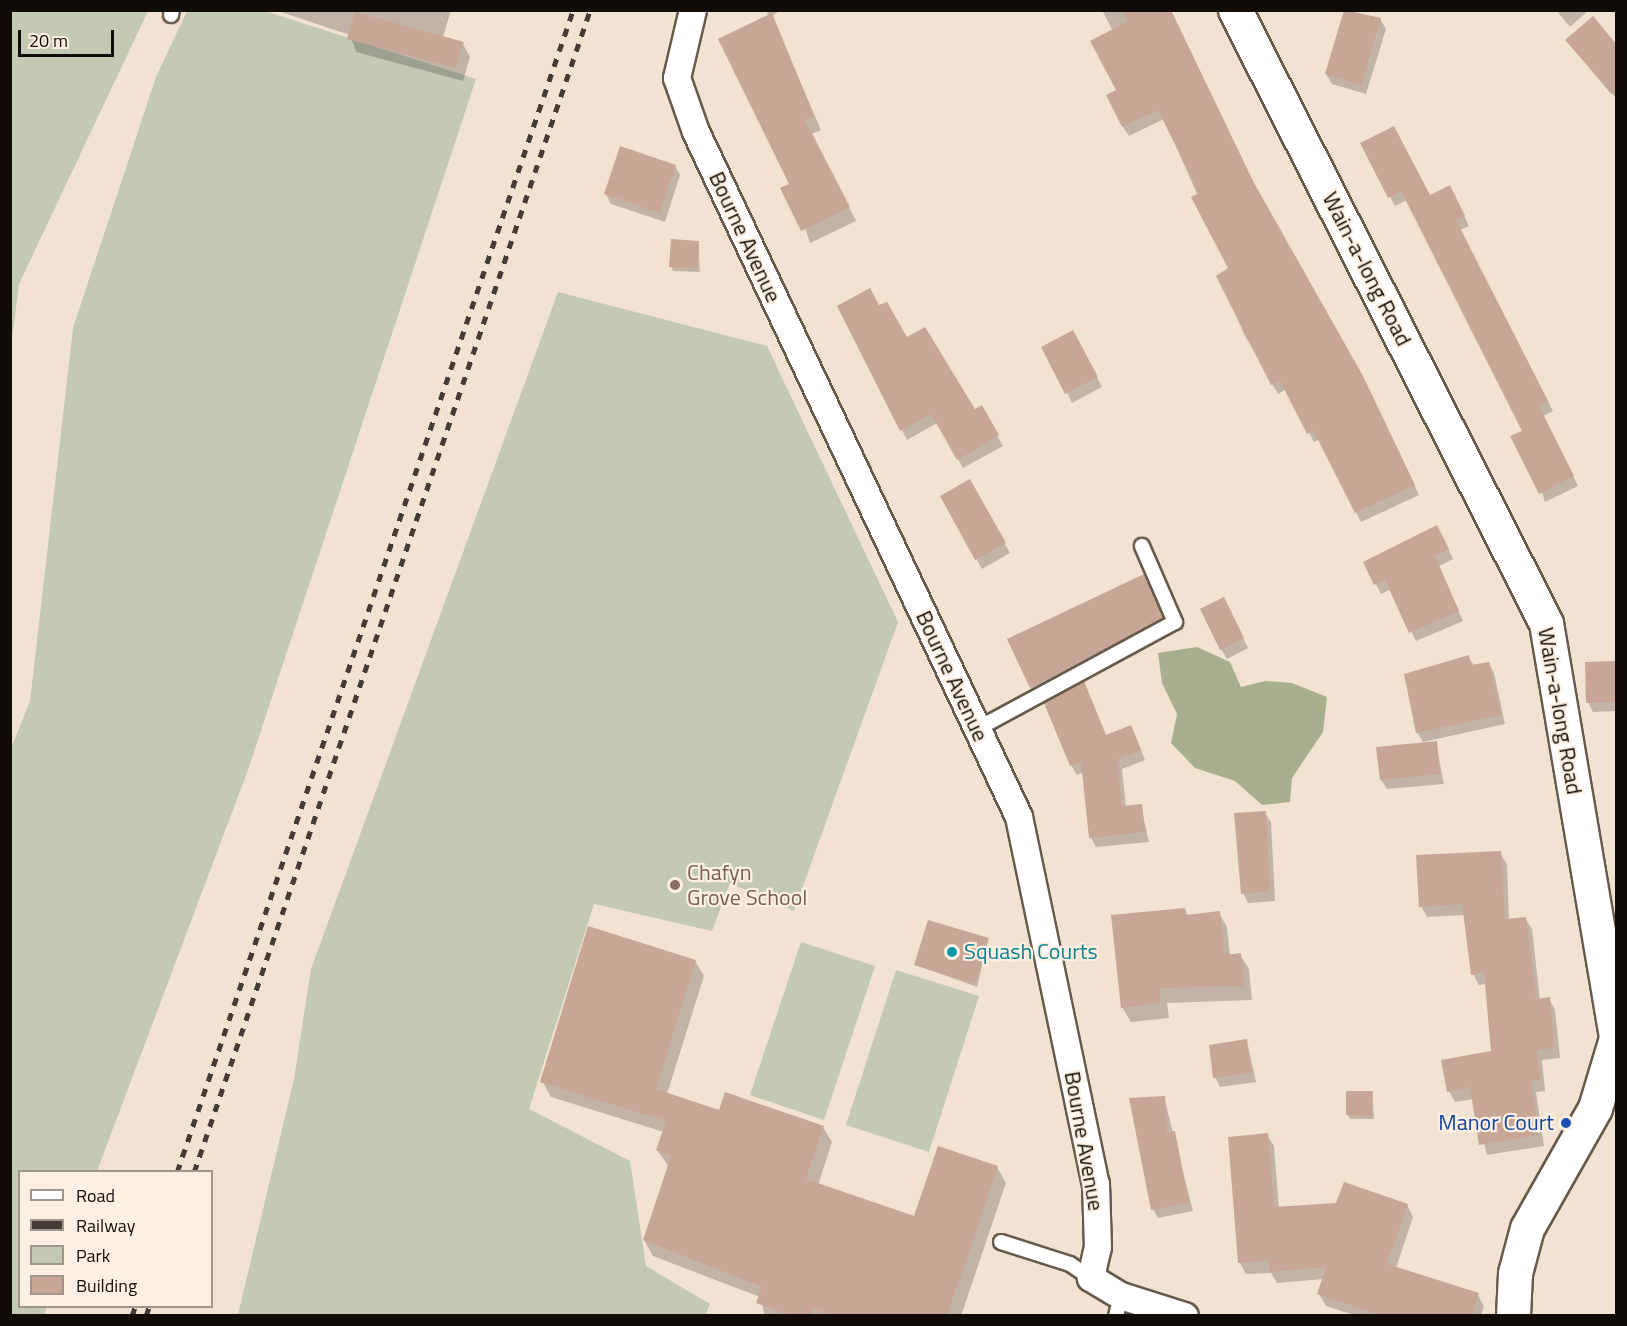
<!DOCTYPE html>
<style>
body{margin:0}
#map{position:relative;width:1627px;height:1326px;overflow:hidden;background:#f2e2d1;font-family:"Titillium Web",sans-serif}
div>[style]{position:absolute}
.green>*{inset:0;background:#c3c9b2}
.forest>*{inset:0;background:#a7af8e}
.shadow>*{inset:0;background:#0003}
.building>*{inset:0;background:#c7a696}
.roads{filter:drop-shadow(2px 0 #675a4b) drop-shadow(-2px 0 #675a4b) drop-shadow(0 2px #675a4b) drop-shadow(0 -2px #675a4b)}
.service>*{height:14px;margin:-7px;padding:0 7px;transform-origin:7px;border-radius:7px;background:#fff}
.minor>*{height:26px;margin:-13px;padding:0 13px;transform-origin:13px;border-radius:13px;background:#fff}
.tertiary>*{height:33px;margin:-16.5px;padding:0 16.5px;transform-origin:16.5px;border-radius:16.5px;background:#fff}
.rail>*{height:4.5px;margin-top:-2.25px;transform-origin:0;background:repeating-linear-gradient(90deg,#433b34 0 8px,transparent 0 16px)}
.dots>*{width:16px;height:16px;translate:-50% -50%;box-sizing:border-box;border:3px solid #fdf0e2;border-radius:50%}
span{translate:-50% -50%;white-space:nowrap;text-align:center;line-height:1.15;-webkit-text-stroke:4.5px #fdf0e2;paint-order:stroke}
.street-label{font-size:22px;color:#110c07}
.education-label{font-size:22px;color:#785e54}
.left{translate:0 -50%;text-align:left}
.culture-label{font-size:22px;color:#0d838f}
.transit-label{font-size:22px;color:#164399}
.right{translate:-100% -50%;text-align:right}
.frame{position:absolute;inset:0;border:12px solid #110c07;pointer-events:none}
.legend{position:absolute;left:18px;top:1170px;width:195px;height:138px;box-sizing:border-box;background:#fdf0e2;border:2px solid #9f958a;margin:0;padding:8px 10px;list-style:none;font-size:18px;color:#110c07}
.legend li{display:flex;align-items:center;gap:12px;height:30px}
.legend b{width:30px;border:2px solid #9f958a}
.scale{position:absolute;left:18px;top:30px;width:96px;height:27px;box-sizing:border-box;border:3px solid #110c07;border-top:0;padding-left:8px;font-size:18px;line-height:21px;white-space:nowrap;color:#110c07;-webkit-text-stroke:4px #fdf0e2;paint-order:stroke}
</style>
<div id="map">
<div class="green">
<i style="clip-path:polygon(11px 10px,148px 11px,19px 284px,11px 347px)"></i>
<i style="clip-path:polygon(187px 11px,265px 11px,476px 79px,248px 770px,97px 1171px,20px 1172px,20px 1306px,47px 1307px,44px 1315px,11px 1315px,10px 751px,30px 701px,73px 328px,156px 77px)"></i>
<i style="clip-path:polygon(558px 292px,767px 346px,898px 622px,794px 911px,730px 883px,712px 931px,594px 904px,529px 1109px,630px 1161px,646px 1266px,710px 1304px,705px 1316px,238px 1315px,294px 1079px,311px 969px)"></i>
<i style="clip-path:polygon(801px 942px,875px 966px,824px 1120px,750px 1095px)"></i>
<i style="clip-path:polygon(896px 970px,979px 996px,929px 1152px,846px 1125px)"></i>
</div>
<div class="forest">
<i style="clip-path:polygon(1197px 647px,1230px 662px,1241px 687px,1265px 681px,1292px 683px,1327px 697px,1323px 732px,1292px 778px,1290px 802px,1262px 805px,1235px 781px,1195px 768px,1171px 743px,1177px 714px,1162px 683px,1158px 653px)"></i>
</div>
<div class="shadow">
<i style="clip-path:polygon(275px 10px,451px 10px,443px 37px,463px 44px,470px 57px,463px 81px,356px 52px,350px 35px)"></i>
<i style="clip-path:polygon(767px 10px,781px 10px,772px 16px,821px 130px,812px 134px,856px 221px,810px 243px,791px 185px)"></i>
<i style="clip-path:polygon(1102px 10px,1170px 10px,1258px 194px,1368px 388px,1419px 495px,1361px 522px,1320px 439px,1314px 442px,1286px 389px,1278px 394px,1245px 336px,1218px 276px,1230px 269px,1164px 119px,1129px 136px,1123px 127px,1108px 95px,1118px 91px,1113px 31px)"></i>
<i style="clip-path:polygon(1345px 10px,1380px 19px,1386px 29px,1366px 94px,1332px 84px,1326px 74px)"></i>
<i style="clip-path:polygon(1556px 10px,1589px 10px,1570px 27px)"></i>
<i style="clip-path:polygon(1567px 41px,1616px 89px,1611px 94px)"></i>
<i style="clip-path:polygon(1362px 144px,1430px 197px,1455px 197px,1469px 226px,1460px 230px,1553px 411px,1543px 416px,1578px 486px,1545px 502px,1524px 431px,1407px 200px,1395px 206px)"></i>
<i style="clip-path:polygon(675px 166px,680px 175px,665px 222px,611px 204px,606px 194px)"></i>
<i style="clip-path:polygon(698px 242px,700px 272px,673px 271px,671px 266px)"></i>
<i style="clip-path:polygon(839px 306px,879px 307px,974px 411px,981px 407px,1003px 446px,963px 468px,937px 423px,907px 440px)"></i>
<i style="clip-path:polygon(1078px 342px,1102px 387px,1072px 403px,1067px 393px)"></i>
<i style="clip-path:polygon(969px 481px,1010px 553px,982px 569px,942px 497px)"></i>
<i style="clip-path:polygon(1442px 536px,1453px 559px,1439px 566px,1463px 621px,1416px 641px,1391px 589px,1381px 594px,1365px 562px)"></i>
<i style="clip-path:polygon(1144px 576px,1171px 633px,1040px 701px,1031px 687px)"></i>
<i style="clip-path:polygon(1228px 608px,1248px 648px,1227px 659px,1221px 649px)"></i>
<i style="clip-path:polygon(1468px 656px,1474px 666px,1489px 663px,1494px 673px,1505px 724px,1423px 742px,1417px 732px)"></i>
<i style="clip-path:polygon(1615px 662px,1616px 711px,1593px 712px,1588px 702px)"></i>
<i style="clip-path:polygon(1084px 683px,1106px 737px,1131px 727px,1136px 737px,1145px 760px,1122px 769px,1126px 808px,1141px 806px,1149px 842px,1096px 847px,1091px 838px,1084px 772px,1077px 775px,1071px 765px)"></i>
<i style="clip-path:polygon(1436px 743px,1444px 784px,1387px 789px,1381px 780px)"></i>
<i style="clip-path:polygon(1265px 813px,1271px 822px,1275px 901px,1248px 903px,1243px 893px)"></i>
<i style="clip-path:polygon(1500px 853px,1507px 864px,1509px 920px,1525px 918px,1532px 929px,1540px 1000px,1549px 999px,1555px 1010px,1560px 1058px,1542px 1060px,1545px 1091px,1536px 1092px,1544px 1146px,1487px 1155px,1474px 1099px,1455px 1102px,1449px 1091px,1493px 1053px,1486px 984px,1479px 985px,1473px 974px,1465px 915px,1427px 917px,1421px 906px)"></i>
<i style="clip-path:polygon(1185px 909px,1188px 916px,1219px 913px,1227px 927px,1230px 956px,1240px 955px,1249px 969px,1252px 1000px,1167px 1003px,1169px 1018px,1131px 1022px,1122px 1007px)"></i>
<i style="clip-path:polygon(988px 940px,977px 987px,916px 965px)"></i>
<i style="clip-path:polygon(695px 961px,704px 976px,667px 1094px,720px 1112px,823px 1127px,832px 1142px,818px 1185px,915px 1218px,997px 1167px,1006px 1183px,961px 1316px,765px 1316px,760px 1297px,653px 1256px,644px 1240px,669px 1167px,657px 1150px,664px 1132px,551px 1097px,542px 1081px)"></i>
<i style="clip-path:polygon(1247px 1041px,1256px 1082px,1220px 1087px,1215px 1077px)"></i>
<i style="clip-path:polygon(1372px 1093px,1374px 1119px,1350px 1119px,1347px 1114px)"></i>
<i style="clip-path:polygon(1164px 1097px,1193px 1211px,1158px 1218px,1153px 1209px)"></i>
<i style="clip-path:polygon(1267px 1135px,1274px 1146px,1279px 1209px,1407px 1205px,1413px 1217px,1396px 1268px,1478px 1295px,1484px 1306px,1481px 1316px,1357px 1316px,1326px 1306px,1319px 1294px,1324px 1279px,1277px 1283px,1271px 1273px,1246px 1274px,1240px 1263px,1230px 1138px)"></i>
</div>
<div class="building">
<i style="clip-path:polygon(1123px 10px,1171px 10px,1254px 183px,1363px 376px,1415px 485px,1355px 513px,1313px 430px,1307px 434px,1280px 381px,1271px 385px,1216px 276px,1228px 268px,1191px 197px,1199px 193px,1158px 110px,1122px 127px,1106px 95px,1116px 90px,1090px 41px,1128px 21px)"></i>
<i style="clip-path:polygon(1344px 10px,1381px 18px,1361px 85px,1325px 74px)"></i>
<i style="clip-path:polygon(355px 12px,464px 42px,455px 68px,347px 39px)"></i>
<i style="clip-path:polygon(772px 13px,814px 116px,805px 120px,850px 207px,801px 231px,780px 188px,789px 184px,718px 39px)"></i>
<i style="clip-path:polygon(1593px 16px,1617px 45px,1617px 99px,1565px 40px)"></i>
<i style="clip-path:polygon(1394px 126px,1430px 195px,1450px 185px,1465px 216px,1456px 220px,1548px 401px,1539px 406px,1574px 476px,1539px 494px,1510px 436px,1522px 431px,1401px 191px,1388px 198px,1360px 143px)"></i>
<i style="clip-path:polygon(620px 146px,676px 165px,660px 213px,604px 194px)"></i>
<i style="clip-path:polygon(671px 239px,699px 241px,698px 268px,669px 267px)"></i>
<i style="clip-path:polygon(870px 288px,879px 305px,887px 302px,907px 337px,925px 327px,975px 409px,982px 405px,999px 435px,957px 460px,931px 414px,900px 431px,837px 306px)"></i>
<i style="clip-path:polygon(1073px 330px,1098px 377px,1065px 394px,1041px 347px)"></i>
<i style="clip-path:polygon(970px 479px,1006px 543px,975px 560px,940px 496px)"></i>
<i style="clip-path:polygon(1437px 525px,1449px 549px,1435px 556px,1459px 611px,1409px 633px,1385px 580px,1374px 585px,1363px 562px)"></i>
<i style="clip-path:polygon(1144px 574px,1163px 618px,1030px 688px,1007px 639px)"></i>
<i style="clip-path:polygon(1224px 597px,1244px 638px,1220px 650px,1200px 609px)"></i>
<i style="clip-path:polygon(1469px 655px,1471px 665px,1489px 662px,1501px 715px,1416px 733px,1404px 674px)"></i>
<i style="clip-path:polygon(1616px 661px,1617px 702px,1586px 703px,1585px 662px)"></i>
<i style="clip-path:polygon(1084px 681px,1106px 735px,1131px 725px,1141px 750px,1117px 760px,1122px 806px,1142px 804px,1145px 832px,1089px 838px,1081px 762px,1070px 766px,1044px 703px)"></i>
<i style="clip-path:polygon(1437px 741px,1440px 774px,1380px 780px,1376px 747px)"></i>
<i style="clip-path:polygon(1266px 811px,1270px 891px,1241px 894px,1234px 813px)"></i>
<i style="clip-path:polygon(1501px 851px,1505px 919px,1526px 917px,1536px 999px,1550px 997px,1554px 1048px,1537px 1050px,1540px 1080px,1531px 1081px,1539px 1135px,1479px 1145px,1470px 1087px,1447px 1092px,1441px 1060px,1491px 1051px,1484px 973px,1471px 975px,1462px 904px,1419px 907px,1416px 855px)"></i>
<i style="clip-path:polygon(1185px 908px,1186px 915px,1220px 911px,1224px 955px,1241px 953px,1244px 986px,1160px 988px,1161px 1003px,1121px 1008px,1111px 915px)"></i>
<i style="clip-path:polygon(928px 920px,989px 938px,975px 984px,914px 965px)"></i>
<i style="clip-path:polygon(588px 926px,696px 960px,656px 1089px,719px 1110px,725px 1092px,824px 1126px,806px 1179px,914px 1216px,938px 1146px,998px 1166px,947px 1316px,833px 1316px,813px 1309px,810px 1316px,792px 1316px,756px 1303px,762px 1287px,643px 1240px,671px 1156px,656px 1150px,666px 1121px,540px 1082px)"></i>
<i style="clip-path:polygon(1247px 1039px,1251px 1073px,1213px 1078px,1209px 1045px)"></i>
<i style="clip-path:polygon(1346px 1091px,1373px 1091px,1372px 1116px,1346px 1115px)"></i>
<i style="clip-path:polygon(1165px 1096px,1167px 1133px,1175px 1131px,1189px 1203px,1151px 1210px,1129px 1098px)"></i>
<i style="clip-path:polygon(1268px 1133px,1274px 1207px,1336px 1203px,1344px 1182px,1408px 1204px,1387px 1264px,1479px 1293px,1471px 1316px,1383px 1316px,1317px 1294px,1326px 1267px,1269px 1272px,1268px 1261px,1238px 1263px,1228px 1137px)"></i>
</div>
<div class="roads">
<div class="service">
<i style="left:171px;top:15px;width:5px;rotate:-79deg"></i>
<i style="left:977px;top:729px;width:225px;rotate:-28.4deg"></i>
<i style="left:1175px;top:622px;width:83px;rotate:-113.5deg"></i>
<i style="left:1001px;top:1242px;width:72px;rotate:17.7deg"></i>
<i style="left:1070px;top:1264px;width:25px;rotate:34deg"></i>
<i style="left:1116px;top:1316px;width:21px;rotate:-76deg"></i>
</div>
<div class="minor">
<i style="left:693px;top:10px;width:70px;rotate:103.2deg"></i>
<i style="left:677px;top:78px;width:57px;rotate:70.6deg"></i>
<i style="left:696px;top:132px;width:757px;rotate:64.75deg"></i>
<i style="left:1019px;top:817px;width:375px;rotate:78.2deg"></i>
<i style="left:1096px;top:1184px;width:63px;rotate:88.2deg"></i>
<i style="left:1098px;top:1247px;width:32px;rotate:103deg"></i>
<i style="left:1091px;top:1278px;width:35px;rotate:31deg"></i>
<i style="left:1121px;top:1296px;width:67px;rotate:17.4deg"></i>
</div>
<div class="tertiary">
<i style="left:1235px;top:10px;width:687px;rotate:63.1deg"></i>
<i style="left:1546px;top:623px;width:421px;rotate:80.4deg"></i>
<i style="left:1616px;top:1038px;width:73px;rotate:106.7deg"></i>
<i style="left:1595px;top:1108px;width:138px;rotate:119.5deg"></i>
<i style="left:1527px;top:1228px;width:47px;rotate:104.9deg"></i>
<i style="left:1515px;top:1273px;width:43px;rotate:92.7deg"></i>
</div>
</div>
<div class="rail">
<i style="left:177px;top:1172px;width:1228px;rotate:-71.18deg"></i>
<i style="left:194px;top:1172px;width:1228px;rotate:-71.18deg"></i>
<i style="left:132px;top:1316px;width:10px;rotate:-73deg"></i>
<i style="left:146px;top:1316px;width:10px;rotate:-73deg"></i>
</div>
<div class="dots">
<i style="left:675px;top:885px;background:#8d6e63"></i>
<i style="left:952px;top:952px;background:#0f9aa8"></i>
<i style="left:1566px;top:1123px;background:#1a4fb4"></i>
</div>
<div class="street-label">
<span style="left:745px;top:237px;rotate:65deg">Bourne Avenue</span>
<span style="left:1367px;top:269px;rotate:63deg">Wain-a-long Road</span>
<span style="left:952px;top:676px;rotate:65deg">Bourne Avenue</span>
<span style="left:1560px;top:711px;rotate:80deg">Wain-a-long Road</span>
<span style="left:1084px;top:1141px;rotate:80deg">Bourne Avenue</span>
</div>
<div class="education-label">
<span class="left" style="left:687px;top:885px">Chafyn<br>Grove School</span>
</div>
<div class="culture-label">
<span class="left" style="left:964px;top:952px">Squash Courts</span>
</div>
<div class="transit-label">
<span class="right" style="left:1554px;top:1123px">Manor Court</span>
</div>
<div class="frame"></div>
<ul class="legend">
<li><b style="height:8px;background:#fff"></b>Road</li>
<li><b style="height:8px;background:#433b34"></b>Railway</li>
<li><b style="height:16px;background:#c3c9b2"></b>Park</li>
<li><b style="height:16px;background:#c7a696"></b>Building</li>
</ul>
<div class="scale">20 m</div>
</div>
